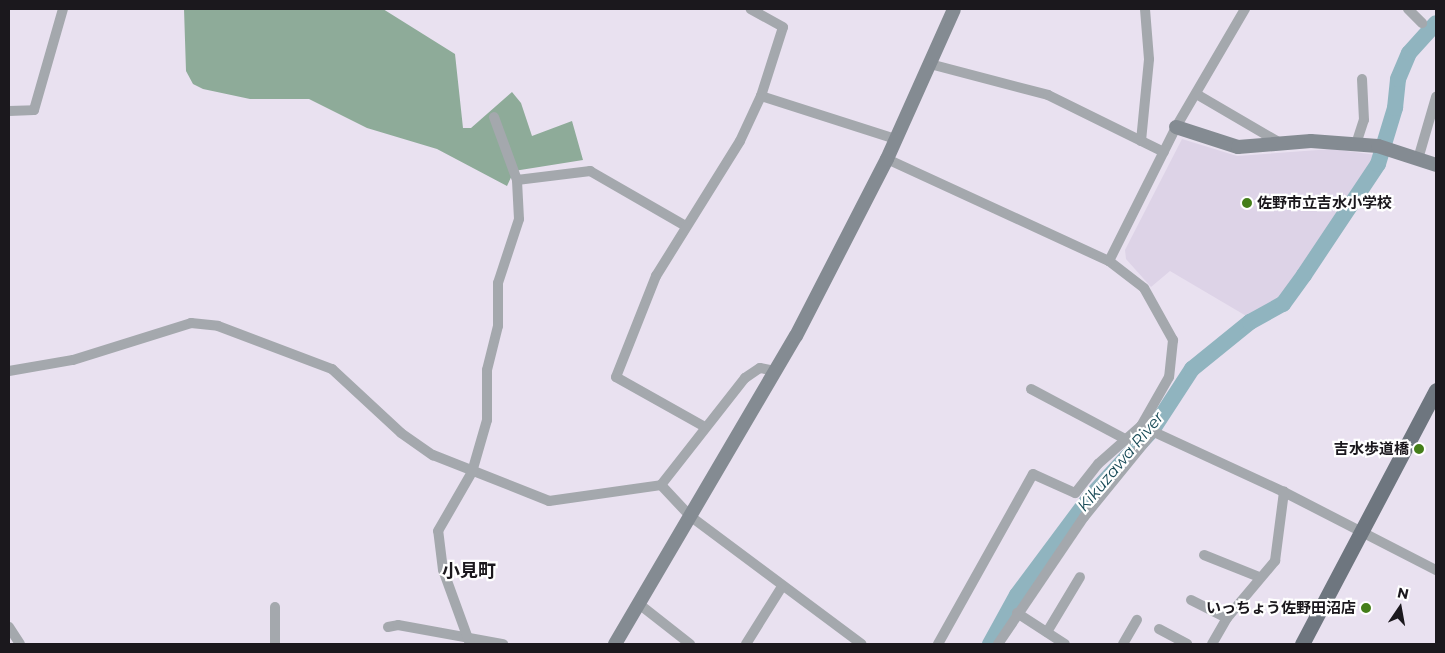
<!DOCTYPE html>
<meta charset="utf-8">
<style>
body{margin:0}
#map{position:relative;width:1445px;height:653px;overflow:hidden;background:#e9e1f0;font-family:Montserrat,"Noto Sans JP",sans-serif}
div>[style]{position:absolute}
.built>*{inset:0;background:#ddd3e7}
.forest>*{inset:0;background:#8eab99}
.river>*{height:16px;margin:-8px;padding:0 8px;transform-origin:8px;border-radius:8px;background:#90b4bf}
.street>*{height:10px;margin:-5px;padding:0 5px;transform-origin:5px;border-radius:5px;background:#a4a8ad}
.secondary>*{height:14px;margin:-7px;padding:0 7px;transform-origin:7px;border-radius:7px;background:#848b92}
.primary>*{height:15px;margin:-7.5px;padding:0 7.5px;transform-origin:7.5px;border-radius:7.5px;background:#6e767f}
.dots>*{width:14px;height:14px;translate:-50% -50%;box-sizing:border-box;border:2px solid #fff;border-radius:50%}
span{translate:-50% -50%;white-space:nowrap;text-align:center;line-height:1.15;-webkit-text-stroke:4.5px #fff;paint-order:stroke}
.poi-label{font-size:15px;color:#1b181d;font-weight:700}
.left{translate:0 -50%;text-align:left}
.right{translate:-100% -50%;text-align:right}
.water-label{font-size:16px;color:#174956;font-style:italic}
.quarter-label{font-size:18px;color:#1b181d;font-weight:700}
.frame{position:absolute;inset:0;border:10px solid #1b181d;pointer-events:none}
.north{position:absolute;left:1375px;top:583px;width:50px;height:50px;-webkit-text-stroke:4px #fff;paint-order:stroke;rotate:12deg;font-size:14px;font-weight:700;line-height:20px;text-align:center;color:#1b181d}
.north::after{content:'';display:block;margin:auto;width:18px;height:22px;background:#1b181d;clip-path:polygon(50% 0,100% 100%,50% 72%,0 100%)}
</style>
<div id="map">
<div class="built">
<i style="clip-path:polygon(1182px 139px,1237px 156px,1332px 149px,1376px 155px,1295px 279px,1277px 299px,1248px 317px,1170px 271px,1151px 287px,1126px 259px,1125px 250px)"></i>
</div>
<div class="forest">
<i style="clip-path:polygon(184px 9px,383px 9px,455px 54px,463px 128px,471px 128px,512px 92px,521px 103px,532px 136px,572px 121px,583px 160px,514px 171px,507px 186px,437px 149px,367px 128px,309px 99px,250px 99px,203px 89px,193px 84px,186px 71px)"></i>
</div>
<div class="river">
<i style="left:990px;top:644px;width:56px;rotate:-61.1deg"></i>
<i style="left:1017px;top:595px;width:122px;rotate:-53.3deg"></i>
<i style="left:1090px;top:497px;width:93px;rotate:-47.2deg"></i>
<i style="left:1153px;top:429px;width:72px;rotate:-57deg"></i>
<i style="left:1192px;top:369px;width:75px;rotate:-39deg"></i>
<i style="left:1250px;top:322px;width:38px;rotate:-29deg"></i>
<i style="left:1283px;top:304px;width:36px;rotate:-54deg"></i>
<i style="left:1304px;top:275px;width:133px;rotate:-56.3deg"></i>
<i style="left:1378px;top:164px;width:59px;rotate:-73.1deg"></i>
<i style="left:1395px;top:108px;width:29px;rotate:-84deg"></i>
<i style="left:1398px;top:79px;width:28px;rotate:-67deg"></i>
<i style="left:1409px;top:53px;width:40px;rotate:-48deg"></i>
</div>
<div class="street">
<i style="left:1408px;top:9px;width:20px;rotate:45deg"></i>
<i style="left:930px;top:64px;width:122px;rotate:14.7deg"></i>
<i style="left:1048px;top:95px;width:129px;rotate:26.2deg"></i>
<i style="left:1198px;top:95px;width:97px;rotate:30.3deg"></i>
<i style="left:761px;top:96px;width:142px;rotate:17.7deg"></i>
<i style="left:9px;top:111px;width:25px;rotate:-2deg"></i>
<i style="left:34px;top:110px;width:105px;rotate:-74deg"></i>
<i style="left:1141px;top:141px;width:82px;rotate:-84.4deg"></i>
<i style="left:1149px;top:59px;width:50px;rotate:-94.6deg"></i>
<i style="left:1356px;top:144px;width:25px;rotate:-72deg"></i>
<i style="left:1364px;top:120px;width:41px;rotate:-92.8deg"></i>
<i style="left:887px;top:159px;width:244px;rotate:24.7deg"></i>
<i style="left:1109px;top:261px;width:44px;rotate:37.6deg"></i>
<i style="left:1144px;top:288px;width:60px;rotate:60.9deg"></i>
<i style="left:1173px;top:340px;width:37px;rotate:96deg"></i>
<i style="left:1169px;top:377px;width:56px;rotate:119.7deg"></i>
<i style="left:1141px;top:426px;width:57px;rotate:138.5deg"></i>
<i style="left:1098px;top:464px;width:37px;rotate:128deg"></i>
<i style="left:1075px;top:493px;width:46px;rotate:-155.7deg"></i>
<i style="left:1033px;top:474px;width:195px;rotate:119.2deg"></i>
<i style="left:1418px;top:159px;width:65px;rotate:-73.8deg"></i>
<i style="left:517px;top:180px;width:74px;rotate:-7deg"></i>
<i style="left:590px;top:171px;width:108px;rotate:29.9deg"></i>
<i style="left:1109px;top:261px;width:150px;rotate:-63.4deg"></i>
<i style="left:1176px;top:127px;width:137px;rotate:-59.7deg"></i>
<i style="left:9px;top:371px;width:65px;rotate:-9.8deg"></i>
<i style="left:73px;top:360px;width:124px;rotate:-17.4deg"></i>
<i style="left:191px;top:323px;width:27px;rotate:6deg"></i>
<i style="left:218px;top:326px;width:122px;rotate:20.7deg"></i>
<i style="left:332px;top:369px;width:94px;rotate:42.8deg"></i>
<i style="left:401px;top:433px;width:39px;rotate:35deg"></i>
<i style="left:433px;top:455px;width:125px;rotate:21.6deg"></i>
<i style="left:549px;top:501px;width:113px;rotate:-8.1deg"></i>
<i style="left:661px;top:485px;width:136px;rotate:-51.9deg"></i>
<i style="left:745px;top:378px;width:18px;rotate:-34deg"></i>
<i style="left:760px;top:368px;width:15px;rotate:11deg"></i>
<i style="left:1031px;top:389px;width:109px;rotate:28deg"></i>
<i style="left:1141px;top:426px;width:157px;rotate:24.8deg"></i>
<i style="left:1284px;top:492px;width:171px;rotate:27.2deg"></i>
<i style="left:705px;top:427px;width:102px;rotate:-150.7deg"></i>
<i style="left:616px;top:377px;width:109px;rotate:-68.4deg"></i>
<i style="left:656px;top:276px;width:159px;rotate:-58.1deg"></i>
<i style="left:740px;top:141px;width:50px;rotate:-65deg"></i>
<i style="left:761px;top:96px;width:72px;rotate:-72.3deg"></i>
<i style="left:783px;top:27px;width:37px;rotate:-151deg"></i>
<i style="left:661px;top:485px;width:42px;rotate:46.9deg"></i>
<i style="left:690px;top:516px;width:214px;rotate:36.7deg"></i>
<i style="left:1204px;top:555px;width:59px;rotate:21.8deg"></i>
<i style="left:1191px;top:600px;width:40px;rotate:26.6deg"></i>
<i style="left:639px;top:604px;width:65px;rotate:38.1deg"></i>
<i style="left:1017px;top:613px;width:57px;rotate:32.9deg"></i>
<i style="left:9px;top:627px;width:20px;rotate:57deg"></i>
<i style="left:388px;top:627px;width:10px;rotate:-11deg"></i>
<i style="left:398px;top:625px;width:107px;rotate:10.3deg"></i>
<i style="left:1159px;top:629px;width:32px;rotate:28deg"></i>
<i style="left:1047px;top:632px;width:64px;rotate:-59deg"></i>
<i style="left:275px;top:644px;width:37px;rotate:-90deg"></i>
<i style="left:470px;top:644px;width:79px;rotate:-110deg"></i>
<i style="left:443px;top:570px;width:39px;rotate:-97deg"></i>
<i style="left:438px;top:531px;width:68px;rotate:-60deg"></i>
<i style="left:472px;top:472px;width:54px;rotate:-73.9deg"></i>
<i style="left:487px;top:420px;width:50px;rotate:-90deg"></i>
<i style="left:487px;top:370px;width:45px;rotate:-76deg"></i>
<i style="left:498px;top:326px;width:43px;rotate:-90deg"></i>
<i style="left:498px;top:283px;width:67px;rotate:-71.8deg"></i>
<i style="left:519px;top:219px;width:39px;rotate:-93deg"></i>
<i style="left:517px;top:180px;width:67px;rotate:-110.1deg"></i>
<i style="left:746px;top:644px;width:66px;rotate:-58deg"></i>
<i style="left:998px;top:644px;width:153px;rotate:-55.9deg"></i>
<i style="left:1084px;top:517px;width:109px;rotate:-50.9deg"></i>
<i style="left:1123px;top:644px;width:28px;rotate:-60deg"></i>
<i style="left:1212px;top:644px;width:30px;rotate:-60deg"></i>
<i style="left:1227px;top:618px;width:75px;rotate:-49.9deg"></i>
<i style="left:1275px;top:561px;width:70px;rotate:-82.6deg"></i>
</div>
<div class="secondary">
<i style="left:1176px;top:127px;width:65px;rotate:17.9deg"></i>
<i style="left:1238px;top:147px;width:73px;rotate:-4.7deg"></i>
<i style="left:1311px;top:141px;width:67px;rotate:4.3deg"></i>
<i style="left:1378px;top:146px;width:61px;rotate:18.1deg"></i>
<i style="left:615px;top:644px;width:357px;rotate:-59.6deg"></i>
<i style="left:796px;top:336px;width:199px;rotate:-62.8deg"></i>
<i style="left:887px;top:159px;width:164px;rotate:-65.9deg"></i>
</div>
<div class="primary">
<i style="left:1302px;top:644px;width:287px;rotate:-62.2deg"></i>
</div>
<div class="dots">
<i style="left:1247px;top:203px;background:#447e19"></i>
<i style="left:1419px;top:449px;background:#447e19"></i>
<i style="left:1366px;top:608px;background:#447e19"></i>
</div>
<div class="poi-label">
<span class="left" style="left:1257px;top:203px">佐野市立吉水小学校</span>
<span class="right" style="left:1409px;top:449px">吉水歩道橋</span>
<span class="right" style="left:1356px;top:608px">いっちょう佐野田沼店</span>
</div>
<div class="water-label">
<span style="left:1121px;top:462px;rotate:-50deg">Kikuzawa River</span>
</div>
<div class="quarter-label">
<span style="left:469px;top:571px">小見町</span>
</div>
<div class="frame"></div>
<div class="north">N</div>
</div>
